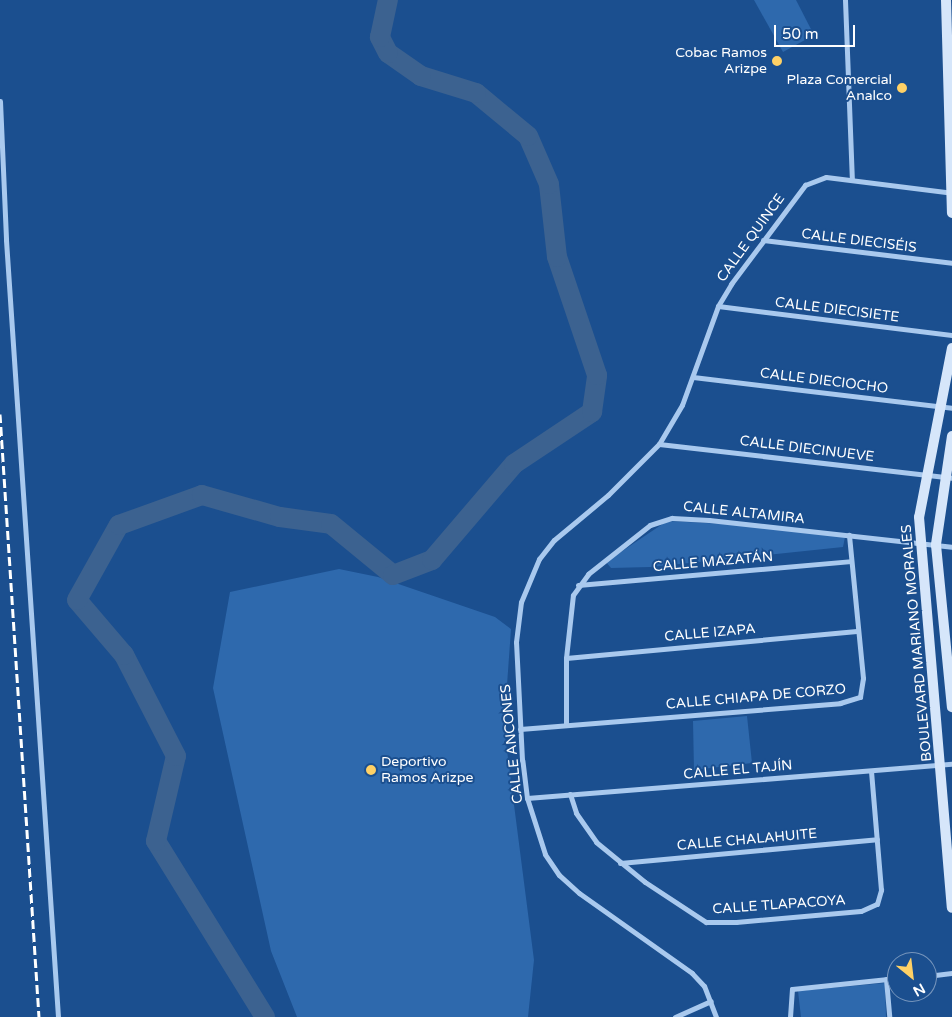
<!DOCTYPE html>
<meta charset="utf-8">
<style>
body{margin:0}
#map{position:relative;width:952px;height:1017px;overflow:hidden;background:#1b4f8f;font-family:"Varela Round",sans-serif}
div>[style]{position:absolute}
.green>*{inset:0;background:#2e69ad}
.river>*{height:20px;margin:-10px;padding:0 10px;transform-origin:10px;border-radius:10px;background:#3c6290}
.street>*{height:5px;margin:-2.5px;padding:0 2.5px;transform-origin:2.5px;border-radius:2.5px;background:#a9c9ee}
.secondary>*{height:10px;margin:-5px;padding:0 5px;transform-origin:5px;border-radius:5px;background:#d6e6fa}
.rail>*{height:3px;margin-top:-1.5px;transform-origin:0;background:repeating-linear-gradient(90deg,#fff 0 9px,transparent 0 13px)}
.dots>*{width:14px;height:14px;translate:-50% -50%;box-sizing:border-box;border:2px solid #1b4f8f;border-radius:50%}
span{translate:-50% -50%;white-space:nowrap;text-align:center;line-height:1.15;-webkit-text-stroke:4px #1b4f8f;paint-order:stroke}
.poi-label{font-size:14px;color:#fff}
.right{translate:-100% -50%;text-align:right}
.left{translate:0 -50%;text-align:left}
.street-label{font-size:14px;color:#fff}
.north{position:absolute;left:887px;top:952px;width:50px;height:50px;box-sizing:border-box;background:#1b4f8f;border:1px solid #7695bc;border-radius:50%;rotate:151deg;font-size:14px;font-weight:700;line-height:20px;text-align:center;color:#fff}
.north::after{content:'';display:block;margin:auto;width:18px;height:22px;background:#ffd166;clip-path:polygon(50% 0,100% 100%,50% 72%,0 100%)}
.scale{position:absolute;left:774px;top:25px;width:81px;height:22px;box-sizing:border-box;border:2px solid #fff;border-top:0;padding-left:6px;font-size:15px;line-height:18px;white-space:nowrap;color:#fff;-webkit-text-stroke:4px #1b4f8f;paint-order:stroke}
</style>
<div id="map">
<div class="green">
<i style="clip-path:polygon(754px 0,796px 0,814px 35px,783px 52px)"></i>
<i style="clip-path:polygon(667px 521px,726px 524px,845px 537px,843px 547px,650px 567px,611px 568px,606px 562px)"></i>
<i style="clip-path:polygon(339px 569px,378px 577px,495px 617px,511px 629px,504px 727px,534px 960px,528px 1017px,297px 1017px,271px 951px,213px 688px,230px 592px)"></i>
<i style="clip-path:polygon(747px 716px,752px 763px,694px 770px,693px 721px)"></i>
<i style="clip-path:polygon(885px 983px,886px 1017px,801px 1017px,798px 991px)"></i>
</div>
<div class="river">
<i style="left:265px;top:1017px;width:207px;rotate:-121.8deg"></i>
<i style="left:156px;top:841px;width:87px;rotate:-76.8deg"></i>
<i style="left:176px;top:756px;width:114px;rotate:-117.2deg"></i>
<i style="left:124px;top:655px;width:72px;rotate:-130.5deg"></i>
<i style="left:77px;top:600px;width:86px;rotate:-60.8deg"></i>
<i style="left:119px;top:525px;width:88px;rotate:-19.9deg"></i>
<i style="left:202px;top:495px;width:81px;rotate:15.8deg"></i>
<i style="left:280px;top:517px;width:51px;rotate:7.8deg"></i>
<i style="left:331px;top:524px;width:80px;rotate:39.4deg"></i>
<i style="left:393px;top:575px;width:42px;rotate:-21deg"></i>
<i style="left:432px;top:560px;width:126px;rotate:-49.5deg"></i>
<i style="left:514px;top:464px;width:94px;rotate:-33.7deg"></i>
<i style="left:592px;top:412px;width:37px;rotate:-82deg"></i>
<i style="left:597px;top:375px;width:125px;rotate:-108.7deg"></i>
<i style="left:557px;top:257px;width:73px;rotate:-96.3deg"></i>
<i style="left:549px;top:184px;width:52px;rotate:-113.6deg"></i>
<i style="left:528px;top:136px;width:67px;rotate:-140.4deg"></i>
<i style="left:476px;top:93px;width:58px;rotate:-162.8deg"></i>
<i style="left:421px;top:76px;width:40px;rotate:-145.1deg"></i>
<i style="left:388px;top:53px;width:18px;rotate:-117deg"></i>
<i style="left:380px;top:37px;width:38px;rotate:-78deg"></i>
</div>
<div class="street">
<i style="left:845px;top:0;width:179px;rotate:87.8deg"></i>
<i style="left:0;top:101px;width:139px;rotate:87.5deg"></i>
<i style="left:6px;top:240px;width:779px;rotate:86.17deg"></i>
<i style="left:763px;top:240px;width:190px;rotate:6.9deg"></i>
<i style="left:718px;top:306px;width:236px;rotate:7.1deg"></i>
<i style="left:693px;top:377px;width:261px;rotate:6.8deg"></i>
<i style="left:659px;top:444px;width:295px;rotate:6.6deg"></i>
<i style="left:578px;top:585px;width:274px;rotate:-5deg"></i>
<i style="left:566px;top:658px;width:292px;rotate:-5.3deg"></i>
<i style="left:566px;top:725px;width:67px;rotate:-90deg"></i>
<i style="left:566px;top:658px;width:63px;rotate:-83.7deg"></i>
<i style="left:573px;top:595px;width:26px;rotate:-54deg"></i>
<i style="left:588px;top:574px;width:79px;rotate:-38.3deg"></i>
<i style="left:650px;top:525px;width:23px;rotate:-18deg"></i>
<i style="left:672px;top:518px;width:37px;rotate:3deg"></i>
<i style="left:709px;top:520px;width:244px;rotate:6.3deg"></i>
<i style="left:520px;top:729px;width:321px;rotate:-4.6deg"></i>
<i style="left:840px;top:703px;width:21px;rotate:-17deg"></i>
<i style="left:860px;top:697px;width:19px;rotate:-81deg"></i>
<i style="left:863px;top:678px;width:144px;rotate:-95.6deg"></i>
<i style="left:570px;top:794px;width:20px;rotate:72deg"></i>
<i style="left:576px;top:813px;width:35px;rotate:55deg"></i>
<i style="left:596px;top:842px;width:63px;rotate:39.2deg"></i>
<i style="left:645px;top:882px;width:73px;rotate:33.3deg"></i>
<i style="left:706px;top:922px;width:30px"></i>
<i style="left:736px;top:922px;width:125px;rotate:-5deg"></i>
<i style="left:861px;top:911px;width:17px;rotate:-24deg"></i>
<i style="left:877px;top:904px;width:15px;rotate:-74deg"></i>
<i style="left:881px;top:890px;width:119px;rotate:-94.8deg"></i>
<i style="left:527px;top:798px;width:426px;rotate:-4.6deg"></i>
<i style="left:620px;top:863px;width:258px;rotate:-5.3deg"></i>
<i style="left:927px;top:976px;width:25px;rotate:-7deg"></i>
<i style="left:886px;top:979px;width:38px;rotate:85deg"></i>
<i style="left:675px;top:1017px;width:39px;rotate:-24deg"></i>
<i style="left:716px;top:1017px;width:33px;rotate:-111deg"></i>
<i style="left:704px;top:986px;width:18px;rotate:-133deg"></i>
<i style="left:692px;top:973px;width:138px;rotate:-144.7deg"></i>
<i style="left:579px;top:893px;width:27px;rotate:-138deg"></i>
<i style="left:559px;top:875px;width:25px;rotate:-124deg"></i>
<i style="left:545px;top:854px;width:59px;rotate:-107.8deg"></i>
<i style="left:527px;top:798px;width:38px;rotate:-97deg"></i>
<i style="left:522px;top:760px;width:118px;rotate:-92.9deg"></i>
<i style="left:516px;top:642px;width:40px;rotate:-82.9deg"></i>
<i style="left:521px;top:602px;width:47px;rotate:-67.3deg"></i>
<i style="left:539px;top:559px;width:24px;rotate:-52deg"></i>
<i style="left:554px;top:540px;width:70px;rotate:-39.8deg"></i>
<i style="left:608px;top:495px;width:72px;rotate:-45deg"></i>
<i style="left:659px;top:444px;width:45px;rotate:-59.5deg"></i>
<i style="left:682px;top:405px;width:105px;rotate:-70deg"></i>
<i style="left:718px;top:306px;width:26px;rotate:-59deg"></i>
<i style="left:731px;top:284px;width:124px;rotate:-53.2deg"></i>
<i style="left:805px;top:185px;width:22px;rotate:-21deg"></i>
<i style="left:826px;top:177px;width:127px;rotate:7.2deg"></i>
<i style="left:790px;top:1017px;width:28px;rotate:-86deg"></i>
<i style="left:792px;top:989px;width:106px;rotate:-6deg"></i>
</div>
<div class="secondary">
<i style="left:946px;top:0;width:213px;rotate:88.4deg"></i>
<i style="left:952px;top:348px;width:172px;rotate:101deg"></i>
<i style="left:919px;top:517px;width:392px;rotate:85.2deg"></i>
<i style="left:952px;top:436px;width:110px;rotate:98.4deg"></i>
<i style="left:936px;top:545px;width:163px;rotate:84.4deg"></i>
</div>
<div class="rail">
<i style="left:0;top:414px;width:604px;rotate:86.3deg"></i>
</div>
<div class="dots">
<i style="left:777px;top:61px;background:#ffd166"></i>
<i style="left:902px;top:88px;background:#ffd166"></i>
<i style="left:371px;top:770px;background:#ffd166"></i>
</div>
<div class="poi-label">
<span class="right" style="left:767px;top:61px">Cobac Ramos<br>Arizpe</span>
<span class="right" style="left:892px;top:88px">Plaza Comercial<br>Analco</span>
<span class="left" style="left:381px;top:770px">Deportivo<br>Ramos Arizpe</span>
</div>
<div class="street-label">
<span style="left:751px;top:238px;rotate:-54deg">CALLE QUINCE</span>
<span style="left:859px;top:241px;rotate:7deg">CALLE DIECISÉIS</span>
<span style="left:837px;top:310px;rotate:7deg">CALLE DIECISIETE</span>
<span style="left:824px;top:381px;rotate:7deg">CALLE DIECIOCHO</span>
<span style="left:807px;top:449px;rotate:7deg">CALLE DIECINUEVE</span>
<span style="left:744px;top:513px;rotate:6deg">CALLE ALTAMIRA</span>
<span style="left:713px;top:562px;rotate:-5deg">CALLE MAZATÁN</span>
<span style="left:710px;top:633px;rotate:-5deg">CALLE IZAPA</span>
<span style="left:917px;top:643px;rotate:-95deg">BOULEVARD MARIANO MORALES</span>
<span style="left:756px;top:697px;rotate:-5deg">CALLE CHIAPA DE CORZO</span>
<span style="left:512px;top:744px;rotate:-96deg">CALLE ANCONES</span>
<span style="left:738px;top:770px;rotate:-5deg">CALLE EL TAJÍN</span>
<span style="left:747px;top:840px;rotate:-5deg">CALLE CHALAHUITE</span>
<span style="left:779px;top:905px;rotate:-4deg">CALLE TLAPACOYA</span>
</div>
<div class="north">N</div>
<div class="scale">50 m</div>
</div>
